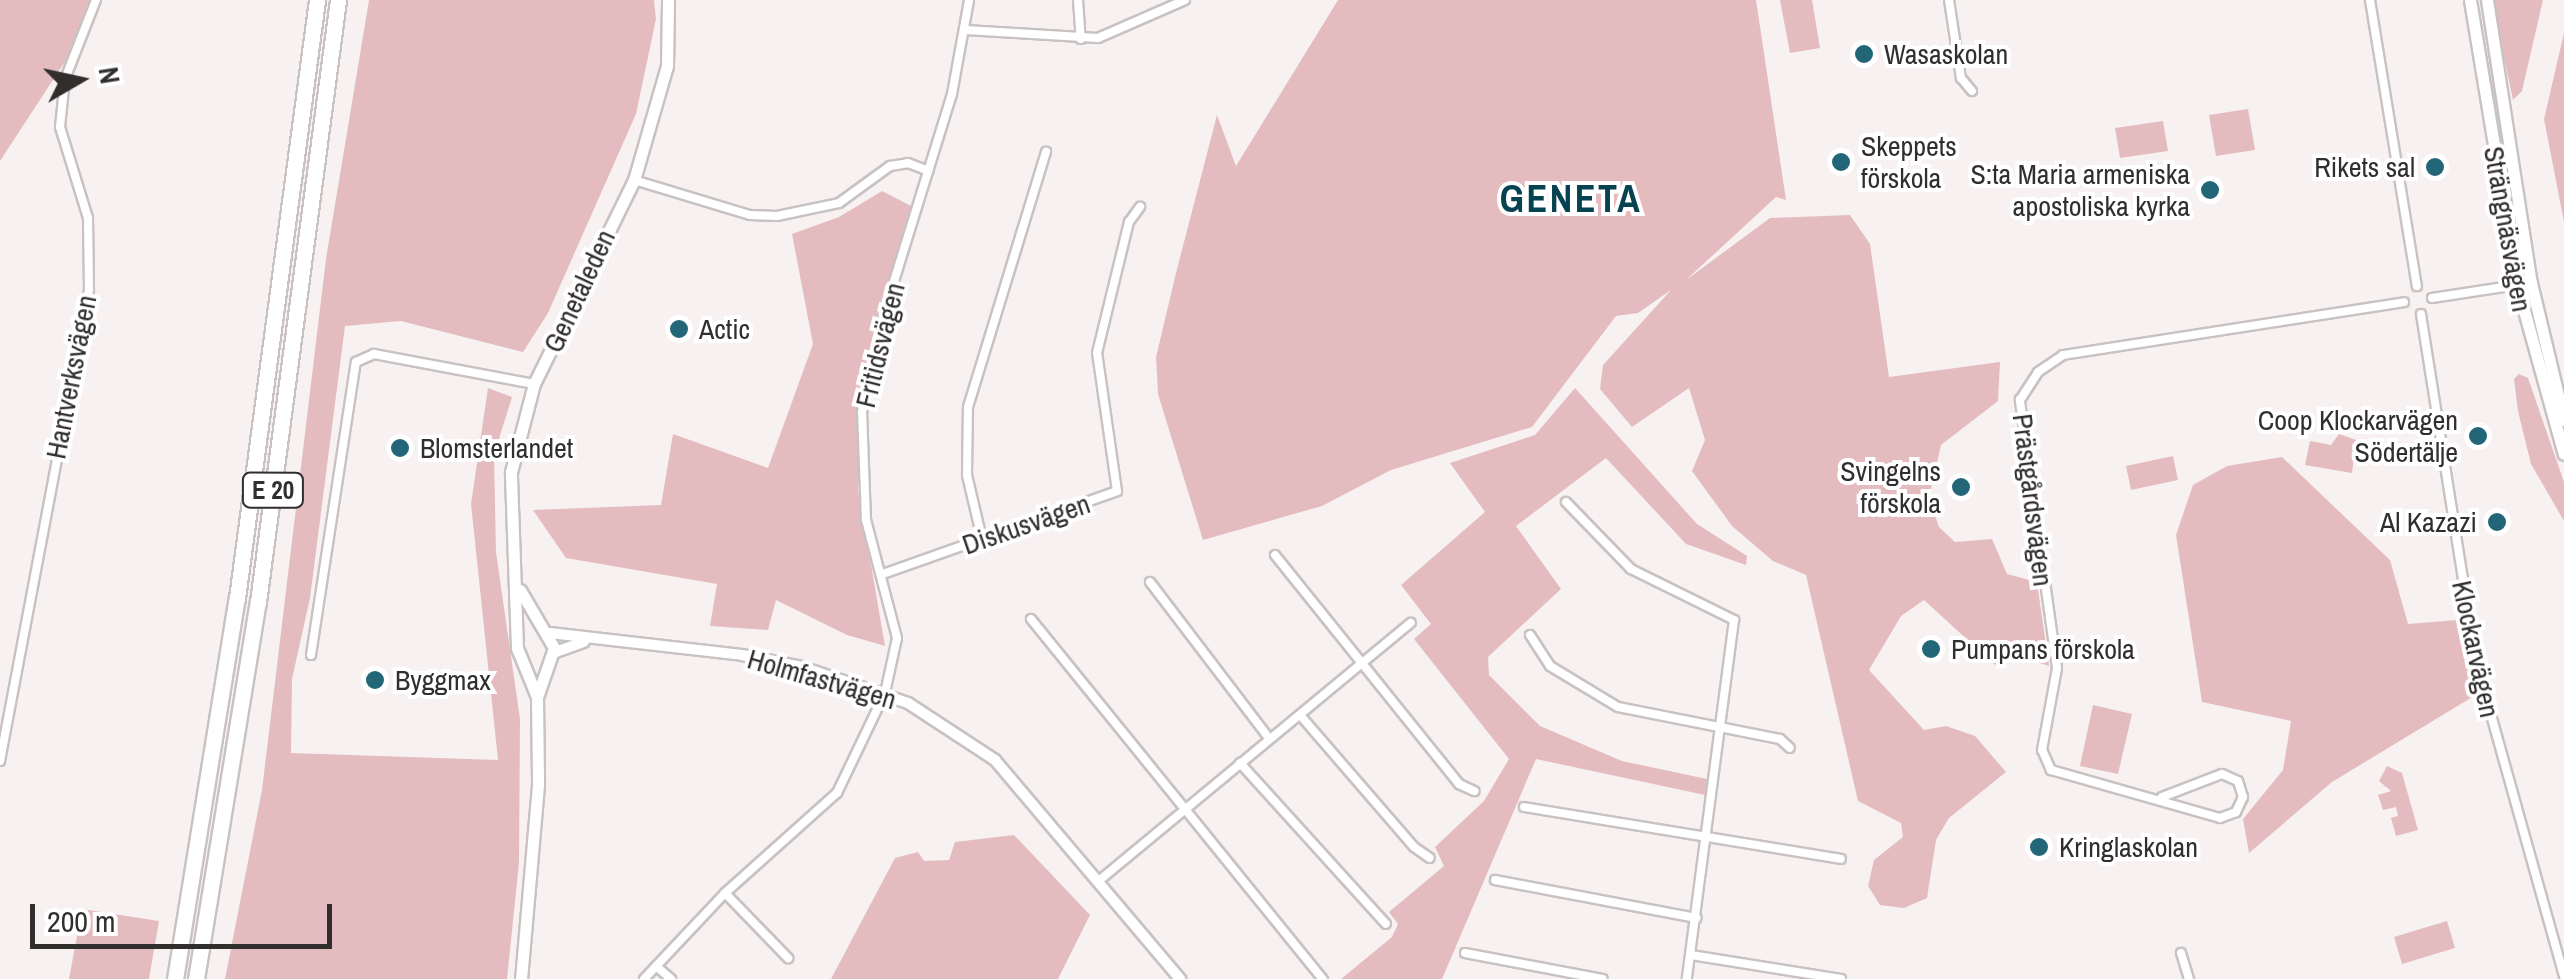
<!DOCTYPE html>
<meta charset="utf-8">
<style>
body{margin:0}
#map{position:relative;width:2564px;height:979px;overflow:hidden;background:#f8f1f2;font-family:"Archivo Narrow",sans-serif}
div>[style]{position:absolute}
.green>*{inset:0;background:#e4bcbf}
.roads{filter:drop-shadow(2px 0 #c8c2c2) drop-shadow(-2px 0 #c8c2c2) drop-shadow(0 2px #c8c2c2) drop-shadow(0 -2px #c8c2c2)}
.minor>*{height:8px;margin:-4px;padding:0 4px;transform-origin:4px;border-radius:4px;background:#fff}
.tertiary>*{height:10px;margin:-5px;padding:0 5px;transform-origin:5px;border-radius:5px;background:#fff}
.secondary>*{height:11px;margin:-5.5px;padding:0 5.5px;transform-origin:5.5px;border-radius:5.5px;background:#fff}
.motorway>*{height:15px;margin:-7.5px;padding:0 7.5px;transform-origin:7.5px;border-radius:7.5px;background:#fff}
.dots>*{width:28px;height:28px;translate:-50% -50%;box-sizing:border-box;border:5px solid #fff;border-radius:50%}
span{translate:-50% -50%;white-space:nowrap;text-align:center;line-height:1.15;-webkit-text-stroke:8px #fff;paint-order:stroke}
.shield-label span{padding:2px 8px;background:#fff;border:2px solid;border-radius:8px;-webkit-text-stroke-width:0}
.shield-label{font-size:25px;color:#312e2e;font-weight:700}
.poi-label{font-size:28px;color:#312e2e}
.left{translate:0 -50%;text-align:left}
.right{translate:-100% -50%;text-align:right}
.street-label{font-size:28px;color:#312e2e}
.district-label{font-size:38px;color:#074250;font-weight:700;letter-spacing:2.5px}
.north{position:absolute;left:30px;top:30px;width:100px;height:100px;-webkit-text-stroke:8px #fff;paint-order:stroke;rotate:81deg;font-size:28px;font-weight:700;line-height:40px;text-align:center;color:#312e2e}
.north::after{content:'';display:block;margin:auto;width:35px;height:45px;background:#312e2e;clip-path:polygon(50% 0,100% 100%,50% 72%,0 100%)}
.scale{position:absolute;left:30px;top:904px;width:302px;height:45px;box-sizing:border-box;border:5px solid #312e2e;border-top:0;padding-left:12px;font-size:30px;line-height:35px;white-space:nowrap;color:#312e2e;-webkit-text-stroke:8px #fff;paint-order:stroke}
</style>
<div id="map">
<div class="green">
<i style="clip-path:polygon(0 0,96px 0,81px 37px,0 161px)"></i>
<i style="clip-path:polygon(369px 0,654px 0,656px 19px,636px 114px,548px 313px,523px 352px,401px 321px,345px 326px,310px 598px,292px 679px,291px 753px,498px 760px,471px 504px,488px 388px,512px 397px,494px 455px,496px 552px,520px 719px,519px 863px,507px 979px,225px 979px,262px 790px,326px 259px)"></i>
<i style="clip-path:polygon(1338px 0,1756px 0,1786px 200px,1776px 197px,1686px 280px,1770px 218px,1850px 215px,1870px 244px,1889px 377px,2000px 362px,1998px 401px,1941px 445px,1929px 498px,1939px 527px,1955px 542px,1992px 539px,2007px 574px,2037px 582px,2049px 666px,2021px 657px,1995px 665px,1924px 600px,1901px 616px,1869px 670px,1924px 730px,1946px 726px,1975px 736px,2006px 772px,1949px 818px,1936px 840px,1927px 898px,1904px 908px,1880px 905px,1868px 886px,1874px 860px,1903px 837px,1901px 823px,1858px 801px,1806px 575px,1773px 561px,1732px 526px,1692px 471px,1705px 440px,1689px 388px,1632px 427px,1600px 389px,1603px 365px,1671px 290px,1638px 313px,1616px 316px,1532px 427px,1391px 470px,1322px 506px,1203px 540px,1158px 394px,1156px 357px,1176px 273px,1217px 115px,1236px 166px)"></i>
<i style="clip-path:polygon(1780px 0,1812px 0,1820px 48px,1790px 53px)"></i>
<i style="clip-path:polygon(2492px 0,2543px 0,2522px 91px,2513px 100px)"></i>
<i style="clip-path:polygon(2564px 33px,2564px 222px,2544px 119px)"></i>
<i style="clip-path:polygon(2248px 109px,2255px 150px,2216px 156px,2209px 115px)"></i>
<i style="clip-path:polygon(2163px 121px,2168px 151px,2120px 158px,2115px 128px)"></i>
<i style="clip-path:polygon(882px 191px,915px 208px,875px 331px,858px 410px,858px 489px,885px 646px,847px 635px,776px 600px,768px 630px,710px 626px,717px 584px,566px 558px,533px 510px,661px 505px,673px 434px,768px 468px,813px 344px,792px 234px,839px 217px)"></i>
<i style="clip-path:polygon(2519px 374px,2528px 378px,2564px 482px,2564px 521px,2531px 464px,2518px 411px,2514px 379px)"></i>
<i style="clip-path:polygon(1575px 388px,1697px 524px,1747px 556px,1746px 565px,1686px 544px,1606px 458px,1516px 526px,1561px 589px,1488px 657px,1489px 675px,1540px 726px,1622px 761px,1707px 779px,1705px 795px,1536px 759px,1442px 979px,1341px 979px,1392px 937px,1398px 924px,1389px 912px,1444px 866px,1435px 847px,1484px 801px,1509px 759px,1414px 639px,1431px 624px,1401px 585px,1485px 512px,1450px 463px,1535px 435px)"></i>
<i style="clip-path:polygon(2339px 434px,2356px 440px,2352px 473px,2305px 465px,2310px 441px,2331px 445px)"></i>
<i style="clip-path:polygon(2173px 456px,2178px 480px,2131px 490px,2126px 466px)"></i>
<i style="clip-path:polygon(2282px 457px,2390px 560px,2408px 624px,2457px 620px,2474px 696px,2332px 782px,2249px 853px,2243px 819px,2283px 770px,2291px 721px,2202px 702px,2176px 535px,2193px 485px,2227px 466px)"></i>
<i style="clip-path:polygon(2093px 705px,2132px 714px,2118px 774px,2080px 766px)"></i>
<i style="clip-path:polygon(2387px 766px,2402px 773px,2418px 830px,2396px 836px,2391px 818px,2398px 816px,2396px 807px,2383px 810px,2378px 795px,2391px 791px,2379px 781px)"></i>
<i style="clip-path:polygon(1014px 835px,1090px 915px,1058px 979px,831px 979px,895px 858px,918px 852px,924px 861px,949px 860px,955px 842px)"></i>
<i style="clip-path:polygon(82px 909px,159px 921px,149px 979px,69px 979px)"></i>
<i style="clip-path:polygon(2447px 921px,2455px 948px,2402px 964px,2394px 937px)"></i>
</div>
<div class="roads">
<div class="minor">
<i style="left:1078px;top:0;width:39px;rotate:86deg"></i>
<i style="left:1949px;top:0;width:79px;rotate:81.3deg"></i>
<i style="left:1961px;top:78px;width:17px;rotate:50deg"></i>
<i style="left:2370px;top:0;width:290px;rotate:80.7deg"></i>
<i style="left:966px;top:30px;width:132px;rotate:3.5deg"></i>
<i style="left:1098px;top:38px;width:95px;rotate:-23.6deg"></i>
<i style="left:634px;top:180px;width:121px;rotate:16.8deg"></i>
<i style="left:750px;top:215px;width:27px;rotate:2deg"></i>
<i style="left:777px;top:216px;width:63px;rotate:-11.8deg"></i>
<i style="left:839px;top:203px;width:63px;rotate:-36deg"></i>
<i style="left:890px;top:166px;width:18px;rotate:-9deg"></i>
<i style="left:908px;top:163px;width:22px;rotate:21deg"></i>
<i style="left:2432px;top:298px;width:86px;rotate:-8.7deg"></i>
<i style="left:2421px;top:314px;width:351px;rotate:81deg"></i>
<i style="left:2476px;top:661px;width:328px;rotate:74.4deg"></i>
<i style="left:1566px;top:502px;width:93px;rotate:45.9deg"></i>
<i style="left:1631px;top:569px;width:115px;rotate:26.3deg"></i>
<i style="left:1734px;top:620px;width:362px;rotate:97.5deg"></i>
<i style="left:982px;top:539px;width:66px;rotate:-103.2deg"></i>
<i style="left:967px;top:475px;width:68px;rotate:-89.2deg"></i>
<i style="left:968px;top:407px;width:267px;rotate:-73deg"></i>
<i style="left:1275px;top:555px;width:294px;rotate:51.2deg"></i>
<i style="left:1459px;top:784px;width:17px;rotate:25deg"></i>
<i style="left:883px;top:574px;width:248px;rotate:-19.5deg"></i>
<i style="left:1117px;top:491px;width:139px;rotate:-98.2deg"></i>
<i style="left:1097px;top:353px;width:135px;rotate:-76.3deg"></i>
<i style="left:1129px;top:222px;width:19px;rotate:-54deg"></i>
<i style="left:1150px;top:582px;width:196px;rotate:52.7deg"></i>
<i style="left:1031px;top:619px;width:464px;rotate:51deg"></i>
<i style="left:1530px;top:635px;width:37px;rotate:57deg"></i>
<i style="left:1550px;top:666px;width:79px;rotate:31.1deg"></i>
<i style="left:1618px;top:707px;width:165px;rotate:11.2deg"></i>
<i style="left:1780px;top:739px;width:13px;rotate:42deg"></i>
<i style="left:311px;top:655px;width:296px;rotate:-81.3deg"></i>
<i style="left:356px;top:362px;width:20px;rotate:-24deg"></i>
<i style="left:374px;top:354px;width:163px;rotate:10.6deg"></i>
<i style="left:1300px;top:715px;width:174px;rotate:49.2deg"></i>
<i style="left:1414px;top:847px;width:19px;rotate:35deg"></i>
<i style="left:0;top:761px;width:480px;rotate:-79.3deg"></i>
<i style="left:89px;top:289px;width:71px;rotate:-90.8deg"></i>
<i style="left:88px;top:218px;width:95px;rotate:-107.1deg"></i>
<i style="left:60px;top:127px;width:48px;rotate:-84.1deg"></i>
<i style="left:65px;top:79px;width:85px;rotate:-68.6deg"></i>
<i style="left:1240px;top:763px;width:217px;rotate:47.8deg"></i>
<i style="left:2162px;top:797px;width:64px;rotate:-21deg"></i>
<i style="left:2222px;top:774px;width:17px;rotate:24deg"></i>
<i style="left:2238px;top:781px;width:17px;rotate:73deg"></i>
<i style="left:2243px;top:797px;width:17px;rotate:115deg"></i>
<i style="left:2236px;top:812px;width:17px;rotate:159deg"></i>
<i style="left:2220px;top:818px;width:176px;rotate:-164.1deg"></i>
<i style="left:2051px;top:770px;width:22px;rotate:-114deg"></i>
<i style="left:2042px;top:750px;width:83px;rotate:-79.6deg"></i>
<i style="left:2057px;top:668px;width:271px;rotate:-97.9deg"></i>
<i style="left:2020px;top:400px;width:33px;rotate:-57deg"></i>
<i style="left:2038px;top:372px;width:30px;rotate:-34deg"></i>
<i style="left:2063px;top:355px;width:345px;rotate:-8.8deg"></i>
<i style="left:1524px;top:807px;width:321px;rotate:9.3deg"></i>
<i style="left:1101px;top:879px;width:402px;rotate:-39.6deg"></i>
<i style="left:1495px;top:880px;width:205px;rotate:10.7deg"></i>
<i style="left:725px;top:893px;width:91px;rotate:45.9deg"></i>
<i style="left:1465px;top:953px;width:140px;rotate:10.7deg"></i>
<i style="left:2181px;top:953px;width:27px;rotate:73deg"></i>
<i style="left:1691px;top:955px;width:152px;rotate:9.1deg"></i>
<i style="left:656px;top:966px;width:20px;rotate:41deg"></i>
<i style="left:644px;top:979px;width:118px;rotate:-46.7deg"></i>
<i style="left:725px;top:893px;width:150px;rotate:-41.8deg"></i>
<i style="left:837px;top:793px;width:111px;rotate:-64.4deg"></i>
<i style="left:885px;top:693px;width:56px;rotate:-77.7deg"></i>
<i style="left:897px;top:638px;width:122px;rotate:-104.7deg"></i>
<i style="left:866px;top:520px;width:108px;rotate:-92.1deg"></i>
<i style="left:862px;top:412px;width:111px;rotate:-77deg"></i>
<i style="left:887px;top:304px;width:220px;rotate:-72.8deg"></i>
<i style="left:952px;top:94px;width:96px;rotate:-79.7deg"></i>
</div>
<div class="tertiary">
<i style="left:550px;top:633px;width:193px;rotate:6.5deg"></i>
<i style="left:742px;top:655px;width:61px;rotate:11.3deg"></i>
<i style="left:802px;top:667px;width:112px;rotate:18.8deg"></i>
<i style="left:908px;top:703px;width:104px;rotate:33.2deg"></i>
<i style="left:995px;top:760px;width:287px;rotate:49.8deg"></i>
<i style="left:553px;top:653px;width:33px;rotate:-20deg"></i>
</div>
<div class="secondary">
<i style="left:2470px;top:0;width:289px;rotate:80.6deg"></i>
<i style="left:2517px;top:285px;width:175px;rotate:74.5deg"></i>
<i style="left:2487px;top:0;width:286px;rotate:81.2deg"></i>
<i style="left:2531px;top:283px;width:141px;rotate:76.5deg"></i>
<i style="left:520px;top:590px;width:67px;rotate:59.6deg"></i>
<i style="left:554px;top:648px;width:52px;rotate:109.1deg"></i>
<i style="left:537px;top:697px;width:88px;rotate:89.3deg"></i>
<i style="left:538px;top:785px;width:195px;rotate:95deg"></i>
<i style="left:537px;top:697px;width:53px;rotate:-112.2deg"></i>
<i style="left:517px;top:648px;width:176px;rotate:-92deg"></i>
<i style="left:511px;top:472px;width:91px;rotate:-75.4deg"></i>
<i style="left:534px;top:384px;width:227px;rotate:-63.9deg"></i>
<i style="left:634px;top:180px;width:119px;rotate:-73.9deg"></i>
<i style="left:667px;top:66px;width:66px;rotate:-89.1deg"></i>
</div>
<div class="motorway">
<i style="left:175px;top:979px;width:386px;rotate:-80.8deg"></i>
<i style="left:237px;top:598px;width:603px;rotate:-82.38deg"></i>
<i style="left:196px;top:979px;width:382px;rotate:-80.7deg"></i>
<i style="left:258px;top:602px;width:607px;rotate:-82.43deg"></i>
</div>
</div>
<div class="dots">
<i style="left:1864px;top:54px;background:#226678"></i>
<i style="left:1841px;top:162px;background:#226678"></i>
<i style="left:2435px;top:167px;background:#226678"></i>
<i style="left:2210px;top:190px;background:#226678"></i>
<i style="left:679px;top:329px;background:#226678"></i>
<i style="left:2478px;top:436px;background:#226678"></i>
<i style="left:400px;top:448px;background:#226678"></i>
<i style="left:1961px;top:487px;background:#226678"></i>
<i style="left:2497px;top:522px;background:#226678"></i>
<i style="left:1931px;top:649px;background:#226678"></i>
<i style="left:375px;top:680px;background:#226678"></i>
<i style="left:2039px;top:847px;background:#226678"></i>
</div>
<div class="shield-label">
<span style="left:273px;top:490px">E 20</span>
</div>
<div class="poi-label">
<span class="left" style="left:1884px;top:54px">Wasaskolan</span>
<span class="left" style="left:1861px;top:162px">Skeppets<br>förskola</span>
<span class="right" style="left:2415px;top:167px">Rikets sal</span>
<span class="right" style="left:2190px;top:190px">S:ta Maria armeniska<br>apostoliska kyrka</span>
<span class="left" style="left:699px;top:329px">Actic</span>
<span class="right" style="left:2458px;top:436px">Coop Klockarvägen<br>Södertälje</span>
<span class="left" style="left:420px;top:448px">Blomsterlandet</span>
<span class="right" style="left:1941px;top:487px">Svingelns<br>förskola</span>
<span class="right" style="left:2477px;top:522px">Al Kazazi</span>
<span class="left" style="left:1951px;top:649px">Pumpans förskola</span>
<span class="left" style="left:395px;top:680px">Byggmax</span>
<span class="left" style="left:2059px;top:847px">Kringlaskolan</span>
</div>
<div class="street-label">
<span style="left:2508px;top:229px;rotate:80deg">Strängnäsvägen</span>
<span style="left:579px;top:291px;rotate:-65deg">Genetaleden</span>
<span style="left:880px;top:345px;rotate:-76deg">Fritidsvägen</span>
<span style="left:71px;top:377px;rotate:-79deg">Hantverksvägen</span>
<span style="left:2033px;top:500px;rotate:83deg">Prästgårdsvägen</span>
<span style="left:1026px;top:524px;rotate:-19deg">Diskusvägen</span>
<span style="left:2476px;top:649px;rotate:78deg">Klockarvägen</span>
<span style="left:822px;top:679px;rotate:16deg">Holmfastvägen</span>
</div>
<div class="district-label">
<span style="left:1571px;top:199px">GENETA</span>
</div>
<div class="north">N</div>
<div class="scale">200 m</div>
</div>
